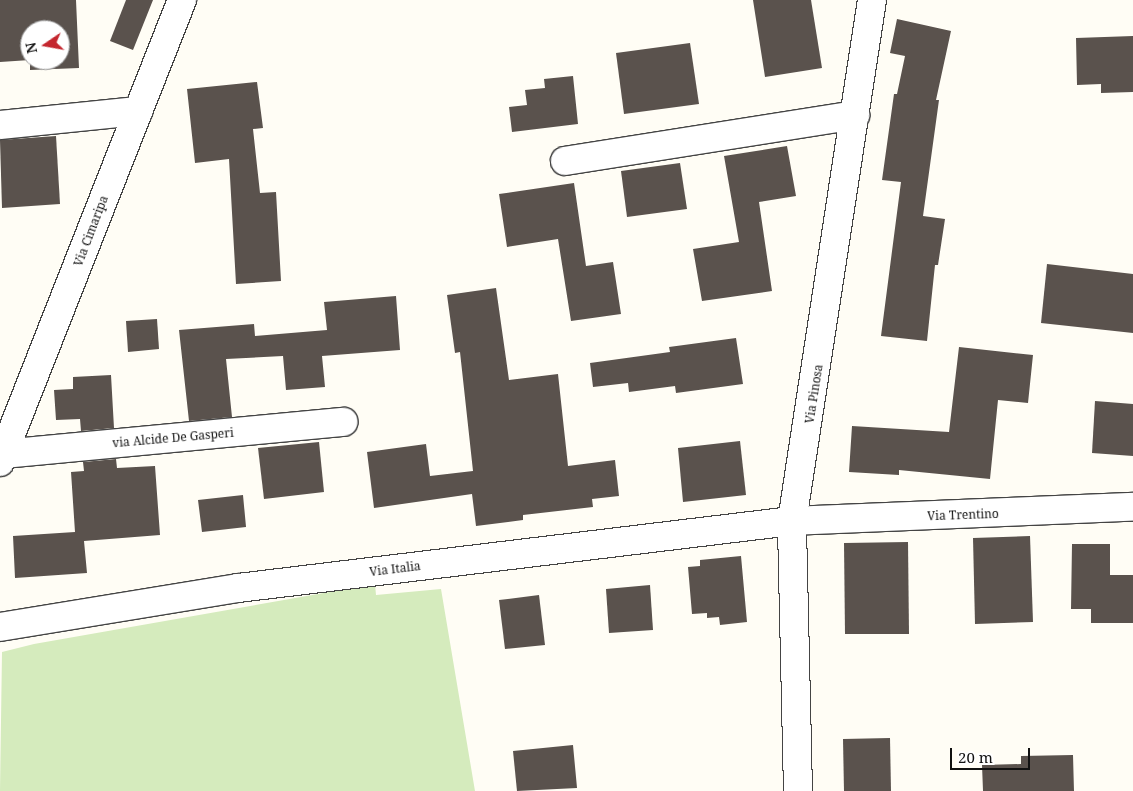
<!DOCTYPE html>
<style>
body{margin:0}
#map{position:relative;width:1133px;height:791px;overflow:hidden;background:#fffdf5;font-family:"Noto Serif",serif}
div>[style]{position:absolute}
.green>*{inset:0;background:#d5ebbd}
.building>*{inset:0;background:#5a524d}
.roads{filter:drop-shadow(1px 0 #444) drop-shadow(-1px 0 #444) drop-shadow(0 1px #444) drop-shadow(0 -1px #444)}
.minor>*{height:28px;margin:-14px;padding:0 14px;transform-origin:14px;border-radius:14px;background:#fff}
span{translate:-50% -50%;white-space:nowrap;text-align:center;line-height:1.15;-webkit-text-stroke:5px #fff;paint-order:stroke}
.street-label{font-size:12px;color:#111}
.north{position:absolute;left:20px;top:20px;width:50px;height:50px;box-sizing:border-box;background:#fff;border:1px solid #a0a0a0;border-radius:50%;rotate:258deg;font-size:14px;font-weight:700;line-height:20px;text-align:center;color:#111}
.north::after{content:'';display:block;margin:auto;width:18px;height:22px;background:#c4262e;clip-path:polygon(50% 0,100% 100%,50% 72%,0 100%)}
.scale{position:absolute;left:950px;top:748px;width:80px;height:22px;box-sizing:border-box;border:2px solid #111;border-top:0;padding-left:6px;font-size:15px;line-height:18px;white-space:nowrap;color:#111;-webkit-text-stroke:4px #fff;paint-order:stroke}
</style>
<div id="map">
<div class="green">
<i style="clip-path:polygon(375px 584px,376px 595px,441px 589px,475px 791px,0 791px,2px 652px,34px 644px)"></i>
</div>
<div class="building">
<i style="clip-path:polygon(evenodd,0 0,76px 0,79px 68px,30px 70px,30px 60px,0 62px,0 0,30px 30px,60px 30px,60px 60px,30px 60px,30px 30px)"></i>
<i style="clip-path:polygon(126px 0,153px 0,133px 50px,110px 41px)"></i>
<i style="clip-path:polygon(753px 0,811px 0,822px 68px,765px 77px)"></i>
<i style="clip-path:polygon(897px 19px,951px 31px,936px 100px,939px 100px,923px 216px,945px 219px,938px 265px,935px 265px,927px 341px,881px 336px,901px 182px,882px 180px,894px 94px,897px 94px,905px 56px,890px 53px)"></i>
<i style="clip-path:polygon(1133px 36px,1133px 92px,1101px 93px,1101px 84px,1077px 85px,1076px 38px)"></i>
<i style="clip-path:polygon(690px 43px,699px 104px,624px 114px,616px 53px)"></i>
<i style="clip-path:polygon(573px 76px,578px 124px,512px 132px,509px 107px,527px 105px,525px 90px,545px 88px,544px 79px)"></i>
<i style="clip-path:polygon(257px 82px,263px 128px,253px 129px,260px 193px,276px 192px,281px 281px,236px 284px,229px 159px,195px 163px,187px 89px)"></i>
<i style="clip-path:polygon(56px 136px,60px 204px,2px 208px,0 140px)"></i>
<i style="clip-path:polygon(787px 146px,796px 196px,759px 202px,772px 291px,702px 301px,693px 249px,739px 242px,724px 156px)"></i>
<i style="clip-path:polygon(680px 163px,687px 209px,627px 217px,621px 171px)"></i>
<i style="clip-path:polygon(574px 183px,586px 266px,613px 262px,621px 314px,571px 321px,558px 239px,507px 247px,499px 194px)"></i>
<i style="clip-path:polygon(1047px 264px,1133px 274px,1133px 333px,1041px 323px)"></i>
<i style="clip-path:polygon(496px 288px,509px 380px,558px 374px,568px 466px,615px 460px,619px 496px,592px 499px,593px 507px,523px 515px,523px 520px,476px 526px,472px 494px,374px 508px,367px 452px,426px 444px,430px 476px,473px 471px,460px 352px,455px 353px,447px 295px)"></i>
<i style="clip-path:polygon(396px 296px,400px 350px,322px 356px,325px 387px,286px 390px,283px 356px,226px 359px,232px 417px,189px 421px,179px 330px,254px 324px,255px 336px,327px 330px,324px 302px)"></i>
<i style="clip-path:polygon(157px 319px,159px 349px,128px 352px,126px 321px)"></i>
<i style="clip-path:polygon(736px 338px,743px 384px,676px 393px,675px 386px,629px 392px,628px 383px,593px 387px,590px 363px,670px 352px,669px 347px)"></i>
<i style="clip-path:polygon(959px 347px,1033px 355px,1028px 403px,998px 400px,990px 479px,899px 470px,899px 475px,849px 472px,852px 426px,949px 432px)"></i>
<i style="clip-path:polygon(111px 375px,114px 428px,81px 431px,80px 419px,56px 420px,54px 390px,73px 389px,73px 377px)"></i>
<i style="clip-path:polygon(1095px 401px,1133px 404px,1133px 456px,1092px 453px)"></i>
<i style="clip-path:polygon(740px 441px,746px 495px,683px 502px,678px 448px)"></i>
<i style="clip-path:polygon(319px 442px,324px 492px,264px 499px,258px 448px)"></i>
<i style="clip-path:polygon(116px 459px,117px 468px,155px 466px,160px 535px,84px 541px,87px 573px,15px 578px,13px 536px,75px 532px,71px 472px,84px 471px,83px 462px)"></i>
<i style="clip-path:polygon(243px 495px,246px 527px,202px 532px,198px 500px)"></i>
<i style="clip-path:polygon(1030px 536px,1033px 622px,975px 624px,973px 538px)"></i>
<i style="clip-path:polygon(908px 542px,909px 634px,845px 634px,844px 543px)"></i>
<i style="clip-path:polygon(1072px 544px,1110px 544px,1110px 575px,1133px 575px,1133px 623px,1091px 623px,1091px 609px,1071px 609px)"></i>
<i style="clip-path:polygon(741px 556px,747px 622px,720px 625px,719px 617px,707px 618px,707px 613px,692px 614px,688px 567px,700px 566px,700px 560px)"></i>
<i style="clip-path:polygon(650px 585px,653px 630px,609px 633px,606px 589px)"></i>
<i style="clip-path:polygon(539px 595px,545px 645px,505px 649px,499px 600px)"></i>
<i style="clip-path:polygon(890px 738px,891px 791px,844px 791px,843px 739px)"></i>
<i style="clip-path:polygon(573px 745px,577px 788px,517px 791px,513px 751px)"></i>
<i style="clip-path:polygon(1073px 755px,1074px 791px,983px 791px,982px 765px,1021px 764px,1021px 756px)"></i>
</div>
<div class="roads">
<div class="minor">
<i style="left:0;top:125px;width:139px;rotate:-5.8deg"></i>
<i style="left:565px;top:161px;width:294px;rotate:-9deg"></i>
<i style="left:3px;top:454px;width:342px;rotate:-5.4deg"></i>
<i style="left:0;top:462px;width:497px;rotate:-68.5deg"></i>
<i style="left:0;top:627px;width:241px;rotate:-9.3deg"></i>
<i style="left:238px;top:588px;width:558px;rotate:-6.9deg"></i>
<i style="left:792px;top:521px;width:341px;rotate:-2.4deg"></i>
<i style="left:798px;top:791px;width:270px;rotate:-91.3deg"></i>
<i style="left:792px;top:521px;width:527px;rotate:-81.27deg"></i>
</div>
</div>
<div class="street-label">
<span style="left:91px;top:231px;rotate:-69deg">Via Cimaripa</span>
<span style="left:814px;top:394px;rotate:-81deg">Via Pinosa</span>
<span style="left:173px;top:438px;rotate:-5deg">via Alcide De Gasperi</span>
<span style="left:963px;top:515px;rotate:-2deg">Via Trentino</span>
<span style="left:395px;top:569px;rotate:-7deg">Via Italia</span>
</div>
<div class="north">N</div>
<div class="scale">20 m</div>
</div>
